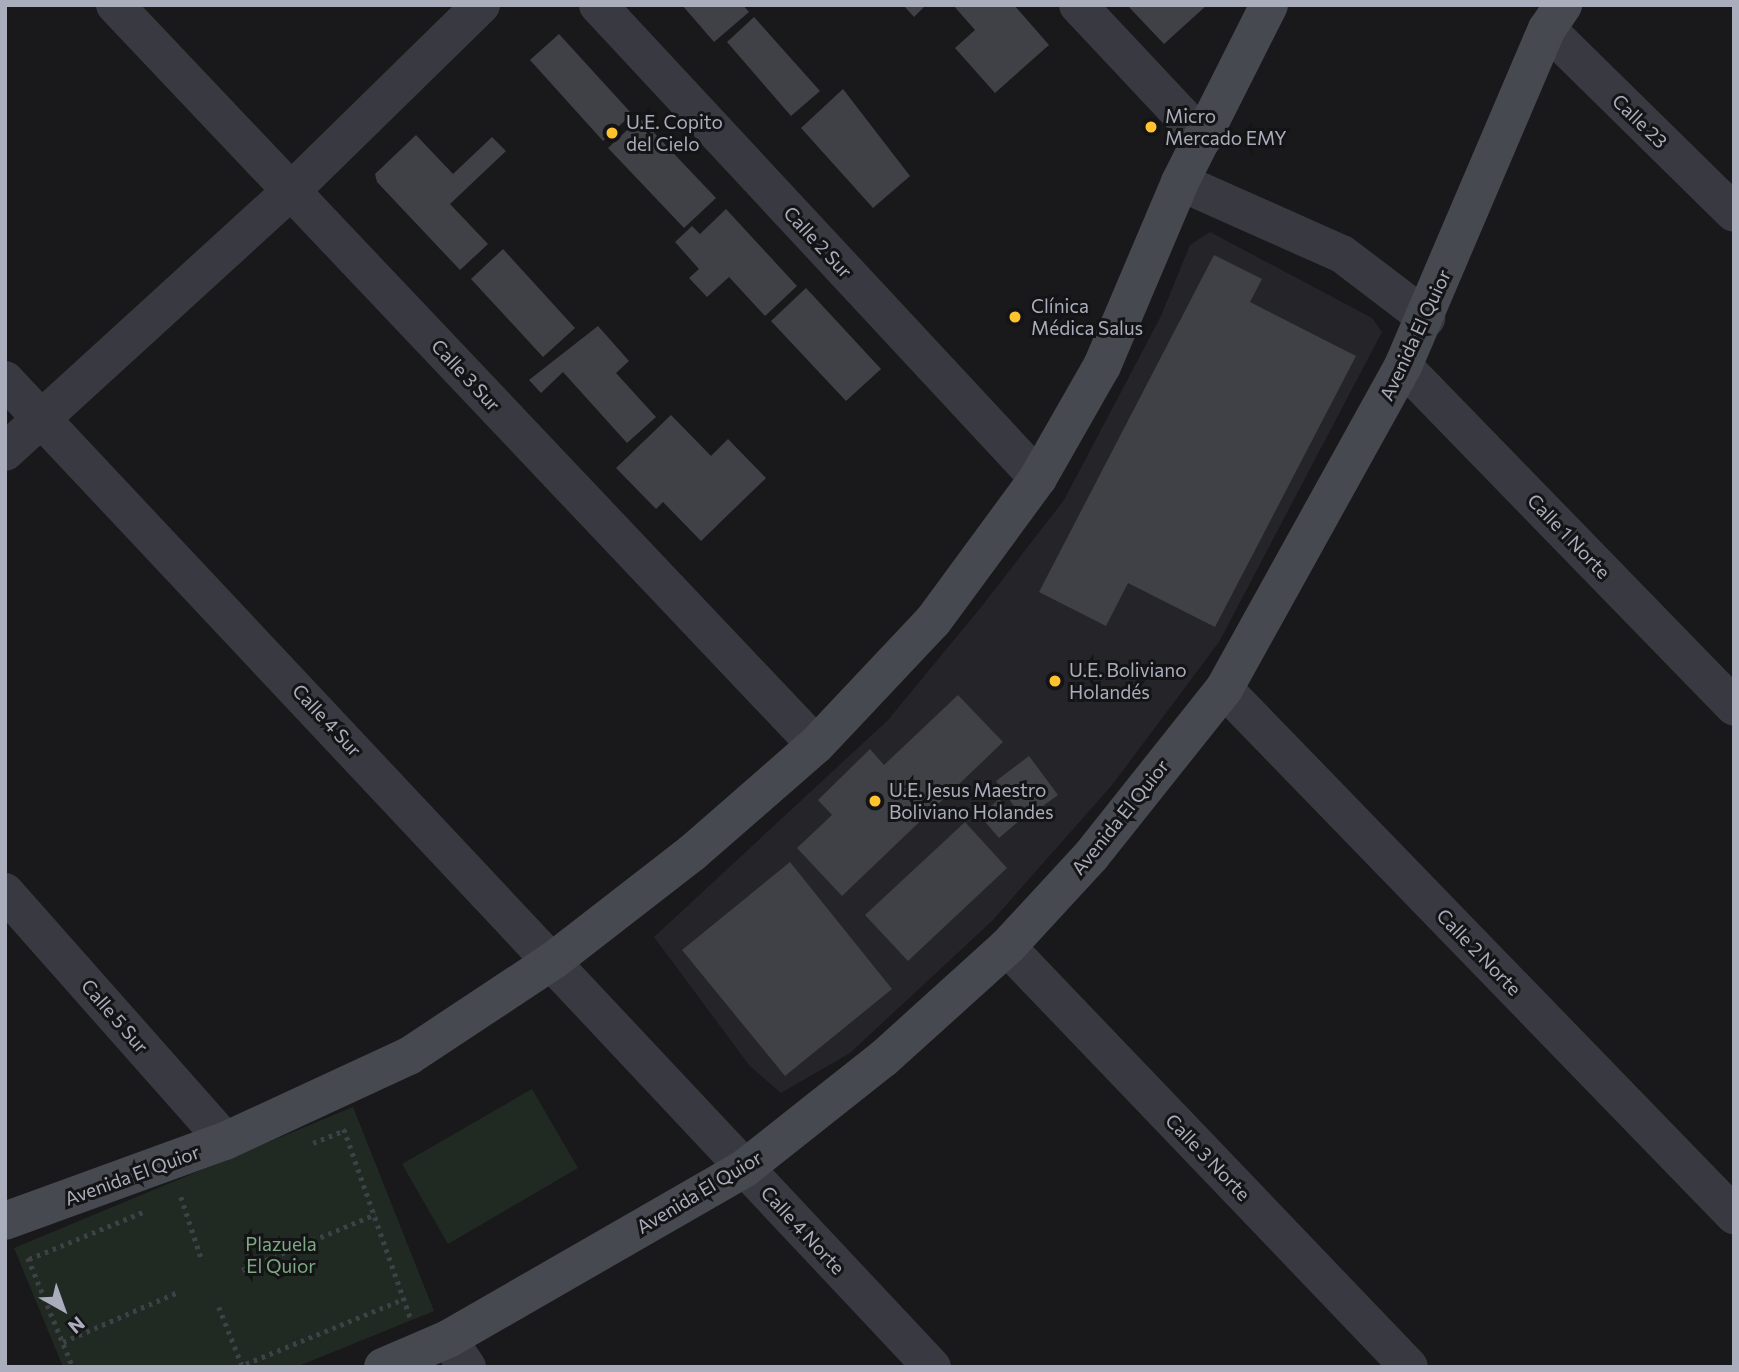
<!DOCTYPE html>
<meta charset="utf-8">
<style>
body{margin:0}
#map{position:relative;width:1739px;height:1372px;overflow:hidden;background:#19191b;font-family:Commissioner,sans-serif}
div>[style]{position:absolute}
.built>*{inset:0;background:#252428}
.green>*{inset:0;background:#202a22}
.building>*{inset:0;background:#404146}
.path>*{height:4.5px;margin-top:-2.25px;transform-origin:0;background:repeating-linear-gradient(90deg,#3f4148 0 3.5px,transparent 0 8.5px)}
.street>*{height:38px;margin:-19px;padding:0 19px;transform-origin:19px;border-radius:19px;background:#393a41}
.secondary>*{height:38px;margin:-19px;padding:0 19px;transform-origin:19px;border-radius:19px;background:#474951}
.dots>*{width:19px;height:19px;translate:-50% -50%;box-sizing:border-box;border:4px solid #141416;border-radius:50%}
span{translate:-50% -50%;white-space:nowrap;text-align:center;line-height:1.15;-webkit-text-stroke:6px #141416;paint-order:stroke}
.poi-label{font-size:19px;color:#aaaebc}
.left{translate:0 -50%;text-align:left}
.street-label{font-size:19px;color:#aaaebc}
.park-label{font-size:19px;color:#7fa984}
.frame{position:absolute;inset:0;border:7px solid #aaaebc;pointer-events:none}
.north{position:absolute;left:28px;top:1274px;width:70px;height:70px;-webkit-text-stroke:5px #141416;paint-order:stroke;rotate:140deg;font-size:19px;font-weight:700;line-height:28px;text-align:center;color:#aaaebc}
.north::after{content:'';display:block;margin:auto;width:24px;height:32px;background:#aaaebc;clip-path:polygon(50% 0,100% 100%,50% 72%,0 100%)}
</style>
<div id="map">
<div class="built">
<i style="clip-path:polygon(1210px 232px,1372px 318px,1382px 332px,1219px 642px,1112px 785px,992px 921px,850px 1053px,781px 1093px,749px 1065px,654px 937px,888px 720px,982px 606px,1064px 500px,1161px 316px,1190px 245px)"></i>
</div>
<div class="green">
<i style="clip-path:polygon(532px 1089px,578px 1168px,448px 1244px,402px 1164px)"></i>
<i style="clip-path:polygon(353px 1107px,434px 1311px,296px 1367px,63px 1367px,14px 1248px)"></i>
</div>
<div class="building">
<i style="clip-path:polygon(682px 5px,743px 5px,749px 12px,714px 42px)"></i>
<i style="clip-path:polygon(903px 5px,926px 5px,914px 17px)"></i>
<i style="clip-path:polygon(953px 5px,1014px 5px,1049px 45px,995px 93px,955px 48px,975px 30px)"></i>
<i style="clip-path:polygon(1127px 5px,1207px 5px,1164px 44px)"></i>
<i style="clip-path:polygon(754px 17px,820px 91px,791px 116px,727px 42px)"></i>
<i style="clip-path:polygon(559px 34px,632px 114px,603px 141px,530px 60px)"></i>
<i style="clip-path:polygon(843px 89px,910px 176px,873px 208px,801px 128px)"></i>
<i style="clip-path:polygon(640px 118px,716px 198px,684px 228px,608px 148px)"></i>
<i style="clip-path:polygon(416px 135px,453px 174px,492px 137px,506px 151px,450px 204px,488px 244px,460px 270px,377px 182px,375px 174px)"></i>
<i style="clip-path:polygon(726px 209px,797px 286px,765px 316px,729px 277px,707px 297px,689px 278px,699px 269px,675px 242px,692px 226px,700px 234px)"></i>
<i style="clip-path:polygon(503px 249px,575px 328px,543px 357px,471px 279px)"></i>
<i style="clip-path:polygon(1214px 255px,1262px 279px,1250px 302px,1356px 356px,1215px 627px,1128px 583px,1106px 626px,1039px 592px)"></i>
<i style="clip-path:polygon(806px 288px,881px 369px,846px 401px,771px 321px)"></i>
<i style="clip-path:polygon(598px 326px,629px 361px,616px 373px,656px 417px,627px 443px,563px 372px,541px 393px,529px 380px)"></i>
<i style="clip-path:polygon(671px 415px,711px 456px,728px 439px,766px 478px,701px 541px,663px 502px,656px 509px,616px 468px)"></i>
<i style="clip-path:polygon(958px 695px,1003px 742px,842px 896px,797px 848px,832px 815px,818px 800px,870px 749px,884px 765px)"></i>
<i style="clip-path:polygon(1029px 756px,1058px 795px,1024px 820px,996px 781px)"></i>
<i style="clip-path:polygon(999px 799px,1019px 821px,999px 838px,980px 816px)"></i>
<i style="clip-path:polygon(965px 822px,1007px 868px,908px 961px,865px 915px)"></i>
<i style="clip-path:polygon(790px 862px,892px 989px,785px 1076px,682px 950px)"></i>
</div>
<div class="path">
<i style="left:344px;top:1129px;width:201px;rotate:70.6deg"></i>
<i style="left:313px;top:1143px;width:35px;rotate:-22deg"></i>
<i style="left:181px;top:1197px;width:63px;rotate:71.6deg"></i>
<i style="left:28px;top:1258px;width:118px;rotate:67.6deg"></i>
<i style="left:29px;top:1259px;width:123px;rotate:-22.4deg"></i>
<i style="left:242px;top:1270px;width:145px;rotate:-22.7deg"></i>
<i style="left:219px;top:1307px;width:62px;rotate:68.4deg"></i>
<i style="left:63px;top:1342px;width:125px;rotate:-23.5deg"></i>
<i style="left:238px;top:1367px;width:179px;rotate:-22.3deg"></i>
</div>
<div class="street">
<i style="left:115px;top:5px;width:1019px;rotate:46.55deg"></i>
<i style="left:598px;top:5px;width:646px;rotate:47.07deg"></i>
<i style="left:1078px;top:5px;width:183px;rotate:46.8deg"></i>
<i style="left:1547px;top:29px;width:262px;rotate:44.5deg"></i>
<i style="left:1180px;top:182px;width:177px;rotate:24deg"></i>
<i style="left:1342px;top:254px;width:106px;rotate:37.3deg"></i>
<i style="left:1403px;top:366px;width:475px;rotate:45.8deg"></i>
<i style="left:5px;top:380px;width:1354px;rotate:46.8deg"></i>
<i style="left:5px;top:452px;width:387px;rotate:-42.4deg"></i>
<i style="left:291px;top:191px;width:266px;rotate:-44.4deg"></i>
<i style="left:1224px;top:689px;width:733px;rotate:45.88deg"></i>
<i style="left:5px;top:892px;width:332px;rotate:48.5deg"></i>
<i style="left:1007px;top:947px;width:581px;rotate:46.25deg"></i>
<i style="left:448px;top:1339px;width:34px;rotate:56deg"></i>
</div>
<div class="secondary">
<i style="left:5px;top:1221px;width:234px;rotate:-20deg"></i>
<i style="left:225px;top:1141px;width:203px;rotate:-24.8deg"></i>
<i style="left:409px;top:1056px;width:174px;rotate:-33.5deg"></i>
<i style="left:554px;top:960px;width:175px;rotate:-37.8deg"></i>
<i style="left:692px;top:853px;width:164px;rotate:-41.1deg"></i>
<i style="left:816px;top:745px;width:170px;rotate:-46.7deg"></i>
<i style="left:933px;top:621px;width:177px;rotate:-53.7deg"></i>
<i style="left:1038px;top:478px;width:129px;rotate:-60.3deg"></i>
<i style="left:1102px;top:366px;width:200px;rotate:-67deg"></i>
<i style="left:1180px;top:182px;width:198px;rotate:-63.3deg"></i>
<i style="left:383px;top:1367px;width:71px;rotate:-23.3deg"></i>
<i style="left:448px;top:1339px;width:343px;rotate:-29.9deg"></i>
<i style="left:745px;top:1168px;width:177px;rotate:-38.4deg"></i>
<i style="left:884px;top:1058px;width:166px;rotate:-42.1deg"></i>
<i style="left:1007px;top:947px;width:124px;rotate:-47.3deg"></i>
<i style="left:1091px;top:856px;width:213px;rotate:-51.5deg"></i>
<i style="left:1224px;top:689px;width:369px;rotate:-61deg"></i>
<i style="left:1403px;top:366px;width:366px;rotate:-66.9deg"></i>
<i style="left:1547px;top:29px;width:29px;rotate:-56deg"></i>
</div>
<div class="dots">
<i style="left:1151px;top:127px;background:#ffc42d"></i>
<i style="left:612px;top:133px;background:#ffc42d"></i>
<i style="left:1015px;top:317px;background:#ffc42d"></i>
<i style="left:1055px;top:681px;background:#ffc42d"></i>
<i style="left:875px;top:801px;background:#ffc42d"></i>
</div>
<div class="poi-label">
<span class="left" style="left:1165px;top:127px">Micro<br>Mercado EMY</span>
<span class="left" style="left:626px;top:133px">U.E. Copito<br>del Cielo</span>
<span class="left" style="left:1031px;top:317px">Clínica<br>Médica Salus</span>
<span class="left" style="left:1069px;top:681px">U.E. Boliviano<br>Holandés</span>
<span class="left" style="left:889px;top:801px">U.E. Jesus Maestro<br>Boliviano Holandes</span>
</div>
<div class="street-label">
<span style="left:1640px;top:121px;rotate:44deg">Calle 23</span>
<span style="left:818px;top:242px;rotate:47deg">Calle 2 Sur</span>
<span style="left:1415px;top:335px;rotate:-65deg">Avenida El Quior</span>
<span style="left:466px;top:375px;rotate:47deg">Calle 3 Sur</span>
<span style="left:1569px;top:536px;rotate:46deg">Calle 1 Norte</span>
<span style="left:327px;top:720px;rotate:47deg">Calle 4 Sur</span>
<span style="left:1120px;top:817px;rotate:-51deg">Avenida El Quior</span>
<span style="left:1479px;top:952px;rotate:46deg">Calle 2 Norte</span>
<span style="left:115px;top:1016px;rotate:49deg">Calle 5 Sur</span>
<span style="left:1208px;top:1157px;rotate:46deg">Calle 3 Norte</span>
<span style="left:132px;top:1175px;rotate:-20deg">Avenida El Quior</span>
<span style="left:699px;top:1192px;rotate:-31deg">Avenida El Quior</span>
<span style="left:803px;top:1230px;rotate:47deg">Calle 4 Norte</span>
</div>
<div class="park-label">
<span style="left:281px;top:1255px">Plazuela<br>El Quior</span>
</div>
<div class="frame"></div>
<div class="north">N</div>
</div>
